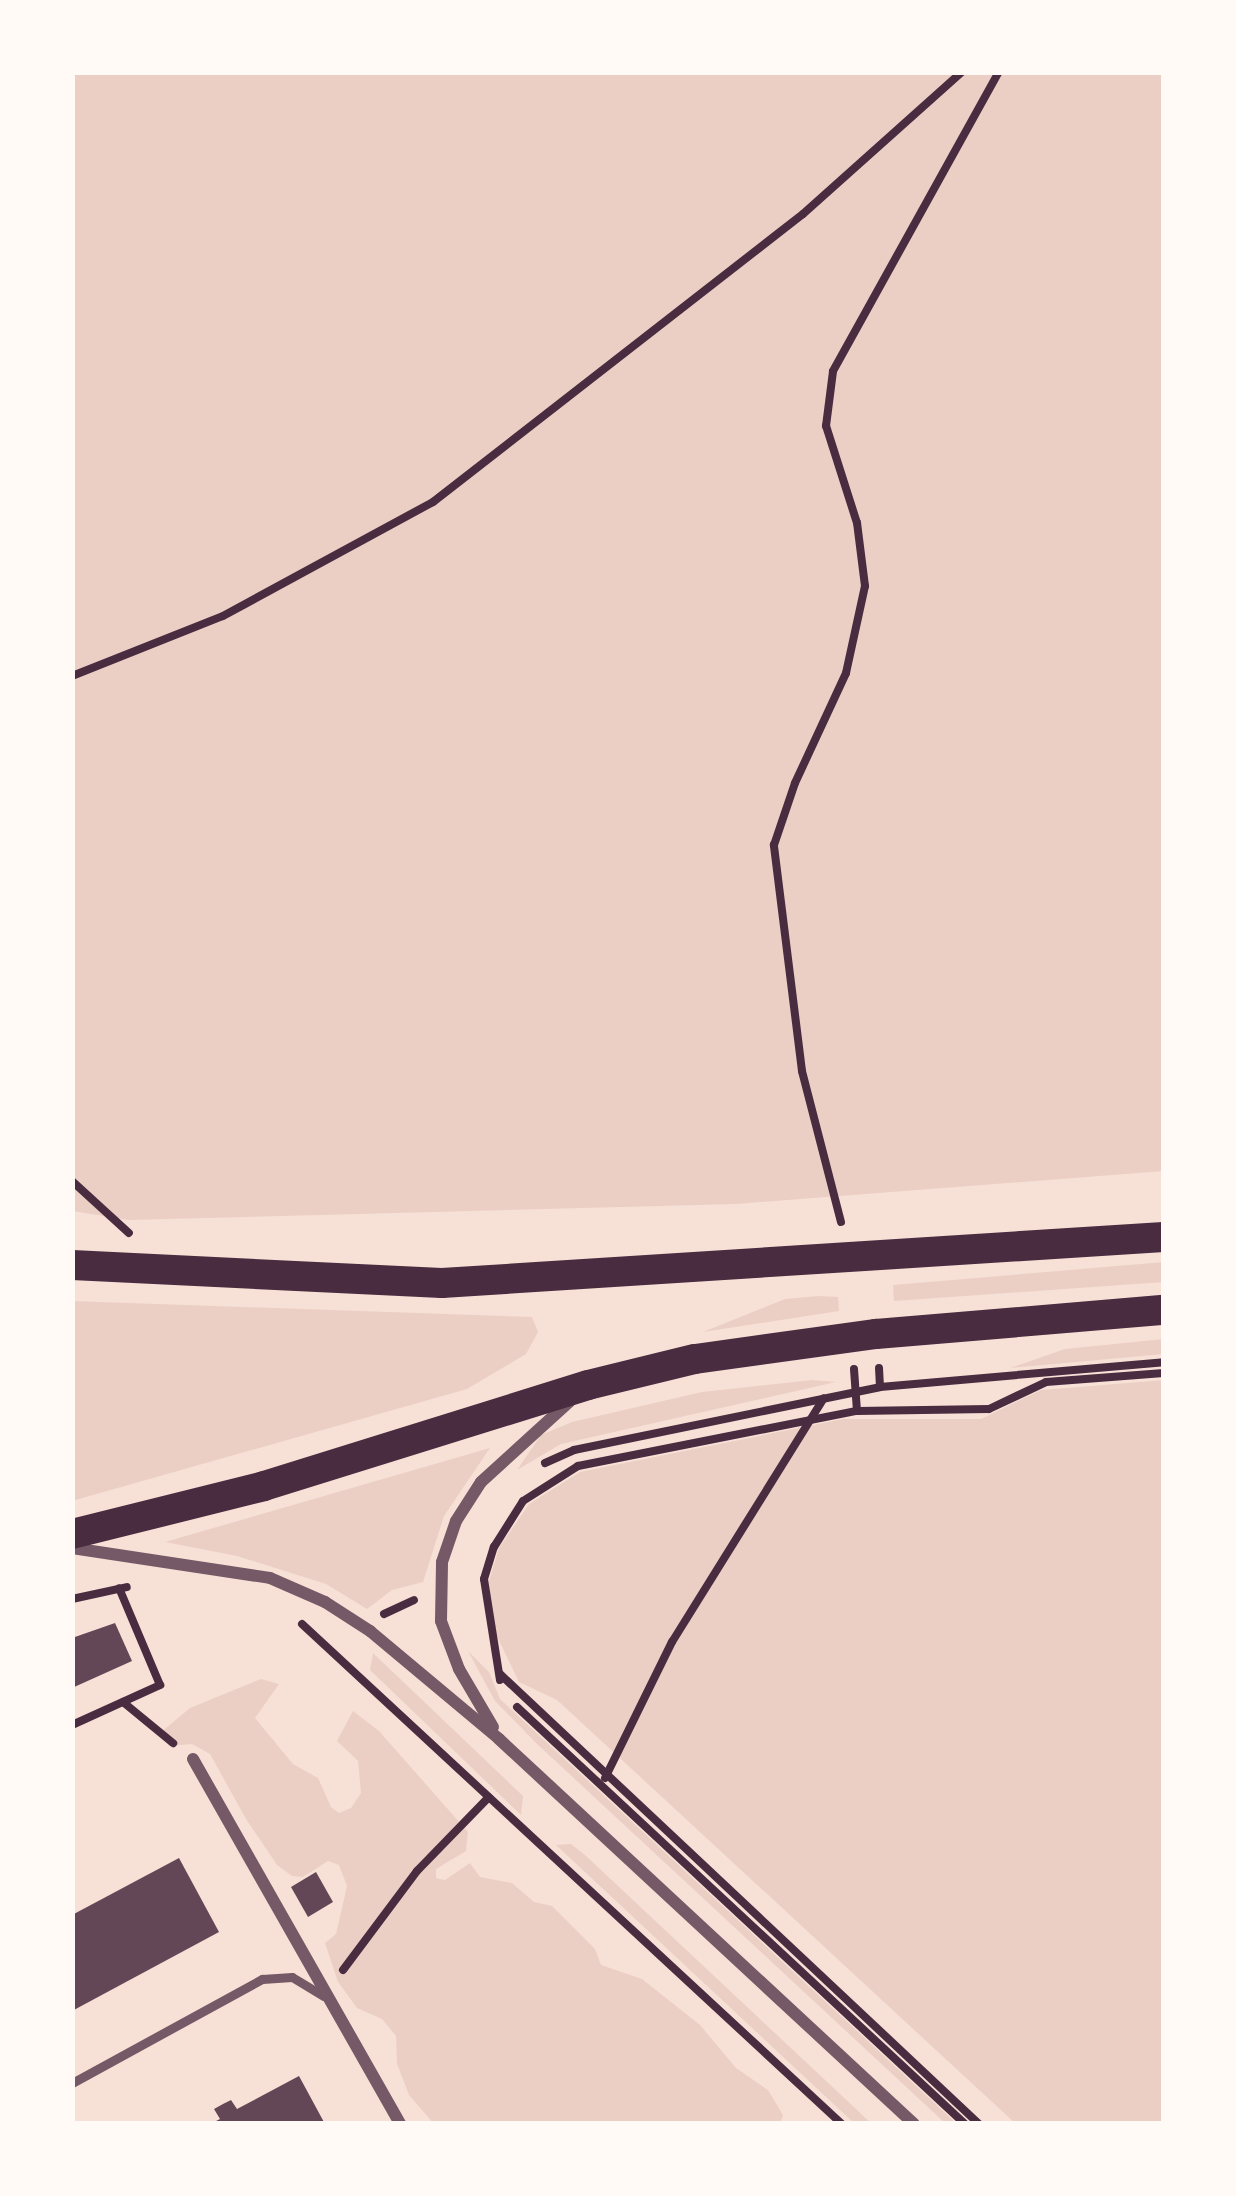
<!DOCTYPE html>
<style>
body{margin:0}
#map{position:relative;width:1236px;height:2196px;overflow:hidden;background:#f7e1d7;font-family:"PT Sans Narrow",sans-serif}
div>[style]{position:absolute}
.green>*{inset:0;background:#ebcfc5}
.building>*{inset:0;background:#644757}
.path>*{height:8px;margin:-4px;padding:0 4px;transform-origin:4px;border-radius:4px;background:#4a2c40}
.service>*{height:9px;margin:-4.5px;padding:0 4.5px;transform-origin:4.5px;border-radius:4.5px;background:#755966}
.minor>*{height:12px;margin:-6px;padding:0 6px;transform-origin:6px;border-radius:6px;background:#755966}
.primary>*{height:30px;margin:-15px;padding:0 15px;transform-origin:15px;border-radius:15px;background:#4a2c40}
span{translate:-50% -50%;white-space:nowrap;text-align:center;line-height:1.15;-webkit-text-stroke:9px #fffaf5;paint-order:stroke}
.frame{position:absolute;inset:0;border:75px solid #fffaf5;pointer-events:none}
</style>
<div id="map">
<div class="green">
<i style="clip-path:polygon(72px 72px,1164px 72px,1164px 1171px,736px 1204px,129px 1220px,72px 1211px)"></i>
<i style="clip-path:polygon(1164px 1262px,1164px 1282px,894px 1301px,893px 1285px)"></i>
<i style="clip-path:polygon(818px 1296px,838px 1297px,839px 1311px,703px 1332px,785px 1299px)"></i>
<i style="clip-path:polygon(72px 1301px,532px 1317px,538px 1332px,526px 1354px,467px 1389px,72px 1501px)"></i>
<i style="clip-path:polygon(1164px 1339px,1164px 1354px,1010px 1368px,1065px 1349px)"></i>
<i style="clip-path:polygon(812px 1380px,836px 1382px,561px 1444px,517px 1470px,541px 1435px,572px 1422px,702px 1392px)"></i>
<i style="clip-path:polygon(1164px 1380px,1164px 2124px,1016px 2124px,557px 1700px,519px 1682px,492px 1626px,489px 1581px,499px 1548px,529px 1504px,580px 1472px,843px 1419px,981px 1419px,1041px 1390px)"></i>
<i style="clip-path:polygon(490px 1448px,444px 1516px,423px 1582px,392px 1590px,367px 1609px,326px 1584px,237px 1556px,165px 1542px)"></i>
<i style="clip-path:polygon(468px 1651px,489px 1672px,500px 1699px,957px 2124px,946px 2124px,536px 1743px,495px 1701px)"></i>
<i style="clip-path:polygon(373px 1653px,523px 1796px,521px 1815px,370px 1670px)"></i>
<i style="clip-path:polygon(261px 1679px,279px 1684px,255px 1718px,293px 1764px,318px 1778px,331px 1807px,339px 1813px,351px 1808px,361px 1793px,358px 1761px,337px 1741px,353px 1711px,379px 1731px,468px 1832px,466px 1851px,436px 1869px,436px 1878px,445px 1880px,470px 1863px,480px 1877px,512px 1883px,534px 1902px,552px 1906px,595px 1949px,601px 1965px,642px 1979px,700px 2025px,736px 2068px,768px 2090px,783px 2115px,780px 2124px,434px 2124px,409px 2095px,397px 2064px,396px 2036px,382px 2019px,357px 2008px,338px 1982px,325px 1943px,336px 1934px,347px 1886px,339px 1865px,328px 1861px,303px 1877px,292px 1876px,277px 1865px,246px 1819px,210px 1754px,192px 1744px,169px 1746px,160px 1733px,190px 1708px)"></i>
<i style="clip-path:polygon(571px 1844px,585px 1855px,872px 2124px,855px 2124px,556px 1845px)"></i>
</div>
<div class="building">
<i style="clip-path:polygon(115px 1623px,132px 1661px,72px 1688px,72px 1638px)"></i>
<i style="clip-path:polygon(179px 1858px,219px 1932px,72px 2011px,72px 1915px)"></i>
<i style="clip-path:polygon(316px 1872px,333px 1902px,308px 1917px,291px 1887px)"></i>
<i style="clip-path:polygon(299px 2076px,325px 2124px,210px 2124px,220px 2119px,214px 2109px,223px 2104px,231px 2100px,237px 2109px)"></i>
</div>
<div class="path">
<i style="left:72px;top:676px;width:162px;rotate:-21.7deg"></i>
<i style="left:223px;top:616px;width:239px;rotate:-28.5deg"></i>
<i style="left:433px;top:502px;width:469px;rotate:-37.9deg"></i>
<i style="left:803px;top:214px;width:213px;rotate:-41.8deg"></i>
<i style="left:72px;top:1181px;width:77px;rotate:42.4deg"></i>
<i style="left:841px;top:1222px;width:156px;rotate:-104.5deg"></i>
<i style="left:802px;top:1071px;width:228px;rotate:-97.1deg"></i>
<i style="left:774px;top:845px;width:65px;rotate:-71.3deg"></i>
<i style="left:795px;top:783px;width:121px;rotate:-65.1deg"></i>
<i style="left:846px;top:673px;width:89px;rotate:-77.7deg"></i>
<i style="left:865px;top:586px;width:64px;rotate:-97.2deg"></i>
<i style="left:857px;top:523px;width:102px;rotate:-107.7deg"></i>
<i style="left:826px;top:426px;width:55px;rotate:-82.7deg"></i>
<i style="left:833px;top:371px;width:342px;rotate:-61deg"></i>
<i style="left:880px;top:1387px;width:285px;rotate:-5deg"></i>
<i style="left:857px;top:1411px;width:132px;rotate:-0.9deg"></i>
<i style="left:989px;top:1409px;width:63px;rotate:-25.3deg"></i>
<i style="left:1046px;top:1382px;width:118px;rotate:-4.4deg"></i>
<i style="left:545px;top:1463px;width:32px;rotate:-24deg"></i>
<i style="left:574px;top:1450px;width:312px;rotate:-11.6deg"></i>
<i style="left:880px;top:1387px;width:19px;rotate:-93deg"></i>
<i style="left:72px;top:1599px;width:56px;rotate:-12.3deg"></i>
<i style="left:384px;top:1614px;width:33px;rotate:-25deg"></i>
<i style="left:302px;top:1624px;width:736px;rotate:42.8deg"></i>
<i style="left:500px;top:1674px;width:657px;rotate:43.21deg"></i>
<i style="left:500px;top:1680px;width:102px;rotate:-99deg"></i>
<i style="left:484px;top:1579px;width:34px;rotate:-73deg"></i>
<i style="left:494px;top:1547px;width:54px;rotate:-57.8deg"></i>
<i style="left:523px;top:1501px;width:65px;rotate:-32.5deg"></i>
<i style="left:578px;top:1466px;width:284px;rotate:-11.2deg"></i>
<i style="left:857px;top:1411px;width:42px;rotate:-94.1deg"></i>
<i style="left:123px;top:1702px;width:65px;rotate:39.4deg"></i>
<i style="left:517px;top:1707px;width:612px;rotate:42.95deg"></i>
<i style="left:72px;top:1725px;width:97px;rotate:-24.4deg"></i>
<i style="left:160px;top:1685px;width:105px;rotate:-112.9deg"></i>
<i style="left:605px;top:1778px;width:152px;rotate:-63.8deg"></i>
<i style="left:672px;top:1642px;width:287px;rotate:-58.1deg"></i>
<i style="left:343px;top:1970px;width:124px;rotate:-53.2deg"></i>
<i style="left:417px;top:1871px;width:103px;rotate:-45.8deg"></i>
</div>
<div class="service">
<i style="left:72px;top:2083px;width:217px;rotate:-28.7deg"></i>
<i style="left:262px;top:1979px;width:30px;rotate:-4deg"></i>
<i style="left:292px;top:1977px;width:37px;rotate:31deg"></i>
</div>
<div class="minor">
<i style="left:72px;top:1548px;width:200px;rotate:8.6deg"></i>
<i style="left:270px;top:1578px;width:60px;rotate:23.6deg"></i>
<i style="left:325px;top:1602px;width:54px;rotate:32.8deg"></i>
<i style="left:370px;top:1631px;width:168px;rotate:39.9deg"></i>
<i style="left:499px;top:1739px;width:566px;rotate:42.85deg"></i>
<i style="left:493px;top:1727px;width:67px;rotate:-120.4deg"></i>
<i style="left:459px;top:1669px;width:51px;rotate:-110.6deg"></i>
<i style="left:441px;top:1621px;width:59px;rotate:-89deg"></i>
<i style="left:442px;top:1562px;width:43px;rotate:-71.1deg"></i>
<i style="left:456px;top:1521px;width:46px;rotate:-57.3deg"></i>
<i style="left:481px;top:1482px;width:120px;rotate:-42.3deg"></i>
<i style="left:193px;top:1759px;width:420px;rotate:60.4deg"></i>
</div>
<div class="primary">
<i style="left:72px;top:1265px;width:370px;rotate:2.8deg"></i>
<i style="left:442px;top:1283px;width:723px;rotate:-3.65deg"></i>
<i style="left:72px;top:1534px;width:198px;rotate:-14deg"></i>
<i style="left:264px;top:1486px;width:339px;rotate:-17.3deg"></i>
<i style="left:588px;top:1385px;width:110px;rotate:-13.7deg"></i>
<i style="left:695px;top:1359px;width:183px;rotate:-7.9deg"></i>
<i style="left:876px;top:1334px;width:289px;rotate:-4.8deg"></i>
</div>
<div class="frame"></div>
</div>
